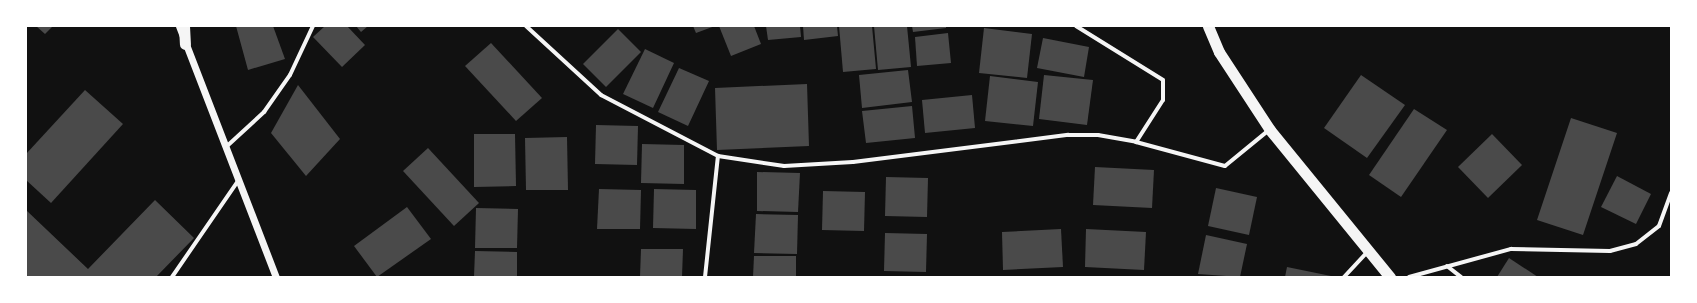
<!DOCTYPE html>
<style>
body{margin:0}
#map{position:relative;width:1697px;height:303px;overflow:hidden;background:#111;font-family:Manrope,sans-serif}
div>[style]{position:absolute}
.building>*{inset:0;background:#4a4a4a}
.minor>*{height:4px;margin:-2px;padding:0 2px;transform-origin:2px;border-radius:2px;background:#f5f5f5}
.tertiary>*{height:7px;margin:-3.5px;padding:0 3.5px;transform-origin:3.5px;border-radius:3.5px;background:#f5f5f5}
.trunk>*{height:11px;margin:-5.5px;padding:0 5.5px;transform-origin:5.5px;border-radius:5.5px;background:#f5f5f5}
span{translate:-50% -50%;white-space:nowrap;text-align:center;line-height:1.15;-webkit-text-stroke:4px #fff;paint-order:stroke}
.frame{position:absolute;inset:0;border:27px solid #fff;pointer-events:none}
</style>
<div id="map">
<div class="building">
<i style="clip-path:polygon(36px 26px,53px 26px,45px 34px)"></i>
<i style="clip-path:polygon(236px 26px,273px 26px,285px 59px,248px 70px)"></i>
<i style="clip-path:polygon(325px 26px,347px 26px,365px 45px,342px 67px,313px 37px)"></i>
<i style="clip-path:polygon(356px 26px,368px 26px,361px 32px)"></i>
<i style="clip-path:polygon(693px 26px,715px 26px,696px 33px)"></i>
<i style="clip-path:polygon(719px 26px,754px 26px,761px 44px,731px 56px)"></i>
<i style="clip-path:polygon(766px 26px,800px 26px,801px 37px,768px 40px)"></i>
<i style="clip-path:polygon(803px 26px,837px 26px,838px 36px,804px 40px)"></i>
<i style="clip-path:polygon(839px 26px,872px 26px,876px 69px,843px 72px)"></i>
<i style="clip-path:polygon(874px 26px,907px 26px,911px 67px,878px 70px)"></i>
<i style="clip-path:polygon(912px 26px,946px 26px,946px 28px,913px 32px)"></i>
<i style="clip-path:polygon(984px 28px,1032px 34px,1027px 78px,979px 73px)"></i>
<i style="clip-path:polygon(618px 29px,641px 52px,606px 87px,583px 64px)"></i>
<i style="clip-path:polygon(948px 33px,951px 63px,917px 66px,915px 37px)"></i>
<i style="clip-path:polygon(1043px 38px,1089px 47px,1084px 77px,1037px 68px)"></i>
<i style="clip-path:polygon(491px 43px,542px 98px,516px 121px,465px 66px)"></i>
<i style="clip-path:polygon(645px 49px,674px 63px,653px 108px,623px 94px)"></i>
<i style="clip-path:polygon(679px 68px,709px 81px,688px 126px,658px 112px)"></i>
<i style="clip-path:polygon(908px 70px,912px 102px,862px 108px,859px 75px)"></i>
<i style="clip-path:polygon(1044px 75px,1093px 80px,1087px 125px,1039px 119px)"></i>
<i style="clip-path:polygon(1361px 75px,1405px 105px,1367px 158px,1324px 128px)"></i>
<i style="clip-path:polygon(990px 76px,1038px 82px,1033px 126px,985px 121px)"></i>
<i style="clip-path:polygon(807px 84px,809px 146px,717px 150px,715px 88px)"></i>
<i style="clip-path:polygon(298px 85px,340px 139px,306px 176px,271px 133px)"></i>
<i style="clip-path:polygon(85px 90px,123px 124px,51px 203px,26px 180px,26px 154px)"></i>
<i style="clip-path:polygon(972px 95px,975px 128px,925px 133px,922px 100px)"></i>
<i style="clip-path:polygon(912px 106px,915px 138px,866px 143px,862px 111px)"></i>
<i style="clip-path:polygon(1414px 109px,1447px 130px,1401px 197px,1369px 175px)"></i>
<i style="clip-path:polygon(1571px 118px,1617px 133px,1583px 235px,1537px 220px)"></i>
<i style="clip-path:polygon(596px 125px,638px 126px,637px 165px,595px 164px)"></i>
<i style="clip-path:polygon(474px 134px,515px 134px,516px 186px,474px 187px)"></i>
<i style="clip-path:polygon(1492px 134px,1522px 165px,1488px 198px,1458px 167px)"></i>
<i style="clip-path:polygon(567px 137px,568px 190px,526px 190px,525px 138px)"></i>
<i style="clip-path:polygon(642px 144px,684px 145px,684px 184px,641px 183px)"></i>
<i style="clip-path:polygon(428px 148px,479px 203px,454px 226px,403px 171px)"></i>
<i style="clip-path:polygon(1095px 167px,1154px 170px,1152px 208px,1093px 205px)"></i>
<i style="clip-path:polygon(757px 172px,800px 173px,798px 212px,757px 211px)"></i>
<i style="clip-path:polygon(1617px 176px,1651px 194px,1636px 224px,1601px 207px)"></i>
<i style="clip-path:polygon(886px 177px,928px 178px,927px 217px,885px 216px)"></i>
<i style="clip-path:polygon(1216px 188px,1257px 197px,1249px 235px,1208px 226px)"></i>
<i style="clip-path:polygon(599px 189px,641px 190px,640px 229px,597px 229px)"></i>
<i style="clip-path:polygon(654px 189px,696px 190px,696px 229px,653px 228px)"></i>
<i style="clip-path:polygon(823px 191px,865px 192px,864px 231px,822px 230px)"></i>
<i style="clip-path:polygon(155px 200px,194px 238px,156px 277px,26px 277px,26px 210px,88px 269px)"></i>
<i style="clip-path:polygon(407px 207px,431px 239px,377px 277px,354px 246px)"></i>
<i style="clip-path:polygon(476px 208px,518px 209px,517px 248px,475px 248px)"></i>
<i style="clip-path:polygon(756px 214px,798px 215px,797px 254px,754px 253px)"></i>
<i style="clip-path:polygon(1061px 229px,1063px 267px,1003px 270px,1002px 232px)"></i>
<i style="clip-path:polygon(1086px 229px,1146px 232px,1144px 270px,1085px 267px)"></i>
<i style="clip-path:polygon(885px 233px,927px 234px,926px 272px,884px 271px)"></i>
<i style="clip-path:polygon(1206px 235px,1247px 244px,1240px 277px,1198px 274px)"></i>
<i style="clip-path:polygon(641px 249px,683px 249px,682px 277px,640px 277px)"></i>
<i style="clip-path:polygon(475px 251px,517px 252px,517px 277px,474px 277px)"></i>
<i style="clip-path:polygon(754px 256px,796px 256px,796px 277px,753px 277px)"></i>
<i style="clip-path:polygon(1509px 258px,1538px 277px,1497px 277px)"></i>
<i style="clip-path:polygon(1287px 267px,1331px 276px,1331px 277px,1285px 277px)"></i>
</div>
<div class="minor">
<i style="left:526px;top:26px;width:102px;rotate:42.6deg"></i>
<i style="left:601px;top:95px;width:132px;rotate:27.5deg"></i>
<i style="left:718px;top:156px;width:67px;rotate:8.6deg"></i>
<i style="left:784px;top:166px;width:69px;rotate:-3.3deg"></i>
<i style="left:853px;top:162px;width:217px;rotate:-7.2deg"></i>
<i style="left:1068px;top:135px;width:30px"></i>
<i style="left:1098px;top:135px;width:39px;rotate:10deg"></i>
<i style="left:1136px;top:142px;width:92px;rotate:15.1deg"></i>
<i style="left:1225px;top:166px;width:57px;rotate:-39.3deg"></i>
<i style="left:1076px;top:26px;width:102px;rotate:31.8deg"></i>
<i style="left:1163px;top:80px;width:20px;rotate:90deg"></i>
<i style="left:1163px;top:100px;width:50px;rotate:122.7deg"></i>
<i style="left:226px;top:147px;width:52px;rotate:-42.6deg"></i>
<i style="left:264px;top:112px;width:45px;rotate:-54.9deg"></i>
<i style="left:290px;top:75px;width:54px;rotate:-64.9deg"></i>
<i style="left:1447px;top:266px;width:18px;rotate:38deg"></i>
<i style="left:172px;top:277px;width:116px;rotate:-55.5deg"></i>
<i style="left:705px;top:277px;width:122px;rotate:-83.9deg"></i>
<i style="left:1344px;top:277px;width:35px;rotate:-47deg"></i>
<i style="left:1409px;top:277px;width:106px;rotate:-15.4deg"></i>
<i style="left:1511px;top:249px;width:99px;rotate:1.2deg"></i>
<i style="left:1610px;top:251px;width:27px;rotate:-15deg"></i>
<i style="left:1636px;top:244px;width:29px;rotate:-38deg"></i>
<i style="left:1659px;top:226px;width:35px;rotate:-70deg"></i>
</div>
<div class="tertiary">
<i style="left:179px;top:26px;width:269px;rotate:68.9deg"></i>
</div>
<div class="trunk">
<i style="left:184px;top:26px;width:18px;rotate:87deg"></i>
<i style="left:1208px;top:26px;width:28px;rotate:67deg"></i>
<i style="left:1219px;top:52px;width:93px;rotate:56.8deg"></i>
<i style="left:1270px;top:130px;width:190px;rotate:50.8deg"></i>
</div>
<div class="frame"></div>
</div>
